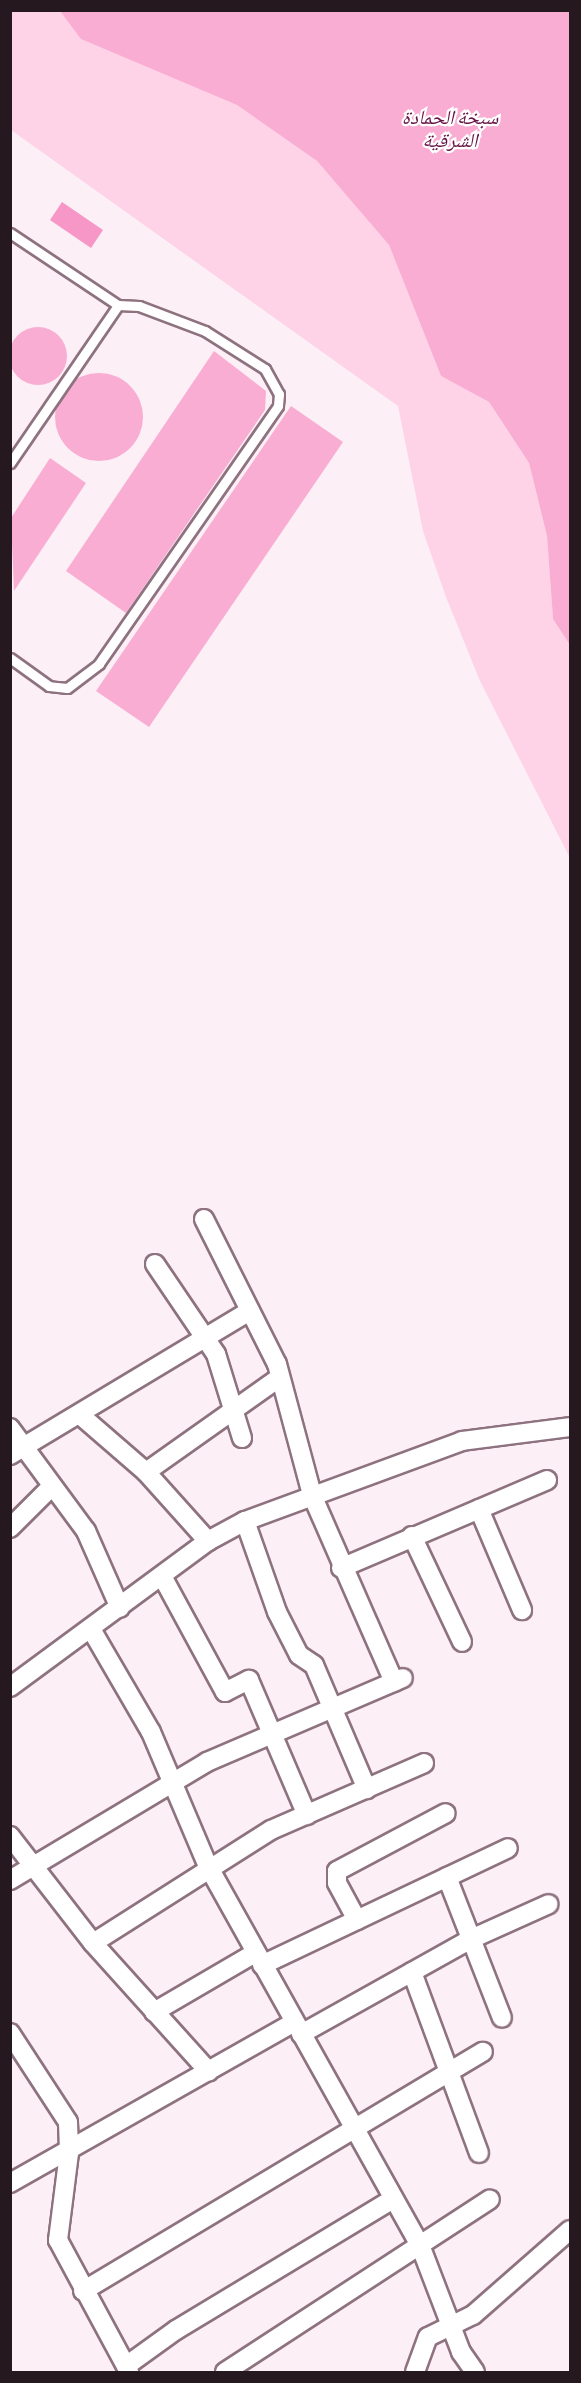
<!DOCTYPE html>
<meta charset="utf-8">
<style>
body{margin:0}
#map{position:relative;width:581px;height:2383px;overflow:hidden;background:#fceff5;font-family:"Sofia Sans Condensed","Noto Naskh Arabic",sans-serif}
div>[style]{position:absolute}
.green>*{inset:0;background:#fed2e7}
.water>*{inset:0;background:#faadd3}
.round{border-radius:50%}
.building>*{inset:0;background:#f697c7}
.roads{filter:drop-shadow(2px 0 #8e727f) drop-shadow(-2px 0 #8e727f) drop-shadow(0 2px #8e727f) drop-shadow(0 -2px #8e727f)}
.service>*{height:9px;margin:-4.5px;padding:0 4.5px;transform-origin:4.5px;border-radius:4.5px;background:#fff}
.minor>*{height:18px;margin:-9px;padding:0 9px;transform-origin:9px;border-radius:9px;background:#fff}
span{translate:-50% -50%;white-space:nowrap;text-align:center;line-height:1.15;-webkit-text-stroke:4.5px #fff;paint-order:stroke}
.water-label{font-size:20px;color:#681547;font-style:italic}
.frame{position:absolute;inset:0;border:12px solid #25191f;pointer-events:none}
</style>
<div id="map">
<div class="green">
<i style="clip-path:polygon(11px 11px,60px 11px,82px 39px,237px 105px,317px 161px,389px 245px,441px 376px,489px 402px,529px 463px,547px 536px,553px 619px,570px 645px,570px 858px,480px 681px,446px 597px,423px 531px,398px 406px,11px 130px)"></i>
</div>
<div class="water">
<i style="clip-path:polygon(60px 11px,570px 11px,570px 645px,553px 619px,547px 536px,529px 463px,489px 402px,441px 376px,389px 245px,317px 161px,237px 105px,81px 39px)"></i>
<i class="round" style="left:9px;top:327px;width:58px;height:58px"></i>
<i style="clip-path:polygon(214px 351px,266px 391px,265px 410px,126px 613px,66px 571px)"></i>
<i class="round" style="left:55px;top:373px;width:88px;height:88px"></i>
<i style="clip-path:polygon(291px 406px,343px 442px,149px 727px,96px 691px)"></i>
<i style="clip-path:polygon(50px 458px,86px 483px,14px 591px,11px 518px)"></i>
</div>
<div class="building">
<i style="clip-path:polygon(62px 202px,103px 230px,91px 248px,50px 220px)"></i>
</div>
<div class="roads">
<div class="service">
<i style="left:10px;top:233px;width:130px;rotate:33.7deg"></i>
<i style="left:118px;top:305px;width:21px;rotate:3deg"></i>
<i style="left:139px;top:306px;width:71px;rotate:20.7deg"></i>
<i style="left:205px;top:331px;width:71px;rotate:32.3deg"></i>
<i style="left:265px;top:369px;width:29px;rotate:61deg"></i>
<i style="left:279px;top:394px;width:12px;rotate:95deg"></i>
<i style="left:278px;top:406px;width:314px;rotate:124.8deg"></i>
<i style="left:99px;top:664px;width:40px;rotate:143deg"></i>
<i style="left:67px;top:688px;width:18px;rotate:-174deg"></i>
<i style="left:49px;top:686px;width:48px;rotate:-144.3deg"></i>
<i style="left:10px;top:463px;width:191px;rotate:-55.6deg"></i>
</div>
<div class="minor">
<i style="left:204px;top:1219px;width:162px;rotate:63.3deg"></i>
<i style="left:277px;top:1364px;width:136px;rotate:75deg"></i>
<i style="left:312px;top:1495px;width:204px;rotate:66.3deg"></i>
<i style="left:155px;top:1264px;width:109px;rotate:55.9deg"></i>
<i style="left:216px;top:1354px;width:88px;rotate:72.8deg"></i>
<i style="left:79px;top:1414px;width:89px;rotate:40.9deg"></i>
<i style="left:146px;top:1472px;width:93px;rotate:48.1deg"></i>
<i style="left:10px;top:1428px;width:128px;rotate:53.6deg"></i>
<i style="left:86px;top:1531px;width:84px;rotate:66.2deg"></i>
<i style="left:10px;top:1455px;width:280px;rotate:-31deg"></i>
<i style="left:146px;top:1472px;width:164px;rotate:-35.3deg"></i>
<i style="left:479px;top:1509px;width:110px;rotate:66.9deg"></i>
<i style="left:245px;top:1521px;width:96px;rotate:70.6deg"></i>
<i style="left:277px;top:1612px;width:48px;rotate:62.9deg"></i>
<i style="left:299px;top:1655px;width:18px;rotate:34deg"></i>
<i style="left:314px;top:1665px;width:135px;rotate:66.9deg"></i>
<i style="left:10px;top:1528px;width:59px;rotate:-45deg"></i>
<i style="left:412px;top:1536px;width:117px;rotate:64.7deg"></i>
<i style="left:341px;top:1568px;width:224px;rotate:-23.1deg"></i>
<i style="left:162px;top:1576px;width:132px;rotate:61.5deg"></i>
<i style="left:225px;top:1692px;width:27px;rotate:-27deg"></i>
<i style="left:249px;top:1680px;width:147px;rotate:66.8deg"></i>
<i style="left:91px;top:1629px;width:119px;rotate:59.8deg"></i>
<i style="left:151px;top:1732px;width:146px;rotate:67deg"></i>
<i style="left:208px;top:1866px;width:434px;rotate:60.8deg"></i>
<i style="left:420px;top:2245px;width:115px;rotate:69deg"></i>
<i style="left:461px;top:2352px;width:24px;rotate:55deg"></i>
<i style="left:10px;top:1687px;width:246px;rotate:-36.4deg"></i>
<i style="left:208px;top:1541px;width:42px;rotate:-28.4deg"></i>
<i style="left:245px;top:1521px;width:231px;rotate:-20.2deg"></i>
<i style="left:462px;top:1441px;width:109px;rotate:-7.4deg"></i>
<i style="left:10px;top:1836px;width:135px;rotate:52.2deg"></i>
<i style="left:93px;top:1943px;width:173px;rotate:48deg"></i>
<i style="left:447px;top:1877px;width:151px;rotate:68.7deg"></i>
<i style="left:10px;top:1880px;width:230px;rotate:-30.9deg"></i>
<i style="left:207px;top:1762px;width:213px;rotate:-23.2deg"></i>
<i style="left:357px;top:1920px;width:42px;rotate:-118.4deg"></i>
<i style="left:337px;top:1883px;width:12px;rotate:-90deg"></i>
<i style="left:337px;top:1871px;width:123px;rotate:-28deg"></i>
<i style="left:93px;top:1943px;width:211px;rotate:-32.4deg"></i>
<i style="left:271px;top:1830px;width:167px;rotate:-23.6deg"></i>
<i style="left:262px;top:1965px;width:272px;rotate:-25.4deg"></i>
<i style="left:412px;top:1972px;width:193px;rotate:69.7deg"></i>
<i style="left:154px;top:2012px;width:117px;rotate:-30.3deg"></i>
<i style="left:10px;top:2033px;width:106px;rotate:56.9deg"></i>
<i style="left:68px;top:2122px;width:31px;rotate:88deg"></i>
<i style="left:69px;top:2153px;width:88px;rotate:97.2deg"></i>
<i style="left:58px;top:2240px;width:150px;rotate:61.7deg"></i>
<i style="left:301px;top:2034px;width:195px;rotate:-29.2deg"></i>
<i style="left:471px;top:1939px;width:85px;rotate:-24.2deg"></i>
<i style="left:10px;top:2183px;width:326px;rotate:-29.5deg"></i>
<i style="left:83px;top:2291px;width:466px;rotate:-30.9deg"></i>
<i style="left:126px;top:2366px;width:62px;rotate:-35.8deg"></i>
<i style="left:176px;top:2330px;width:253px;rotate:-31.1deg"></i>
<i style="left:225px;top:2372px;width:316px;rotate:-33.1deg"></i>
<i style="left:415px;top:2372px;width:37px;rotate:-70deg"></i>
<i style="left:428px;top:2337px;width:50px;rotate:-26.1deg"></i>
<i style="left:473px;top:2315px;width:129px;rotate:-41.2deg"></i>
</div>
</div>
<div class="water-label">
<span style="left:450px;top:130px">سبخة الحمادة<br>الشرقية</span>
</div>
<div class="frame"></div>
</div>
